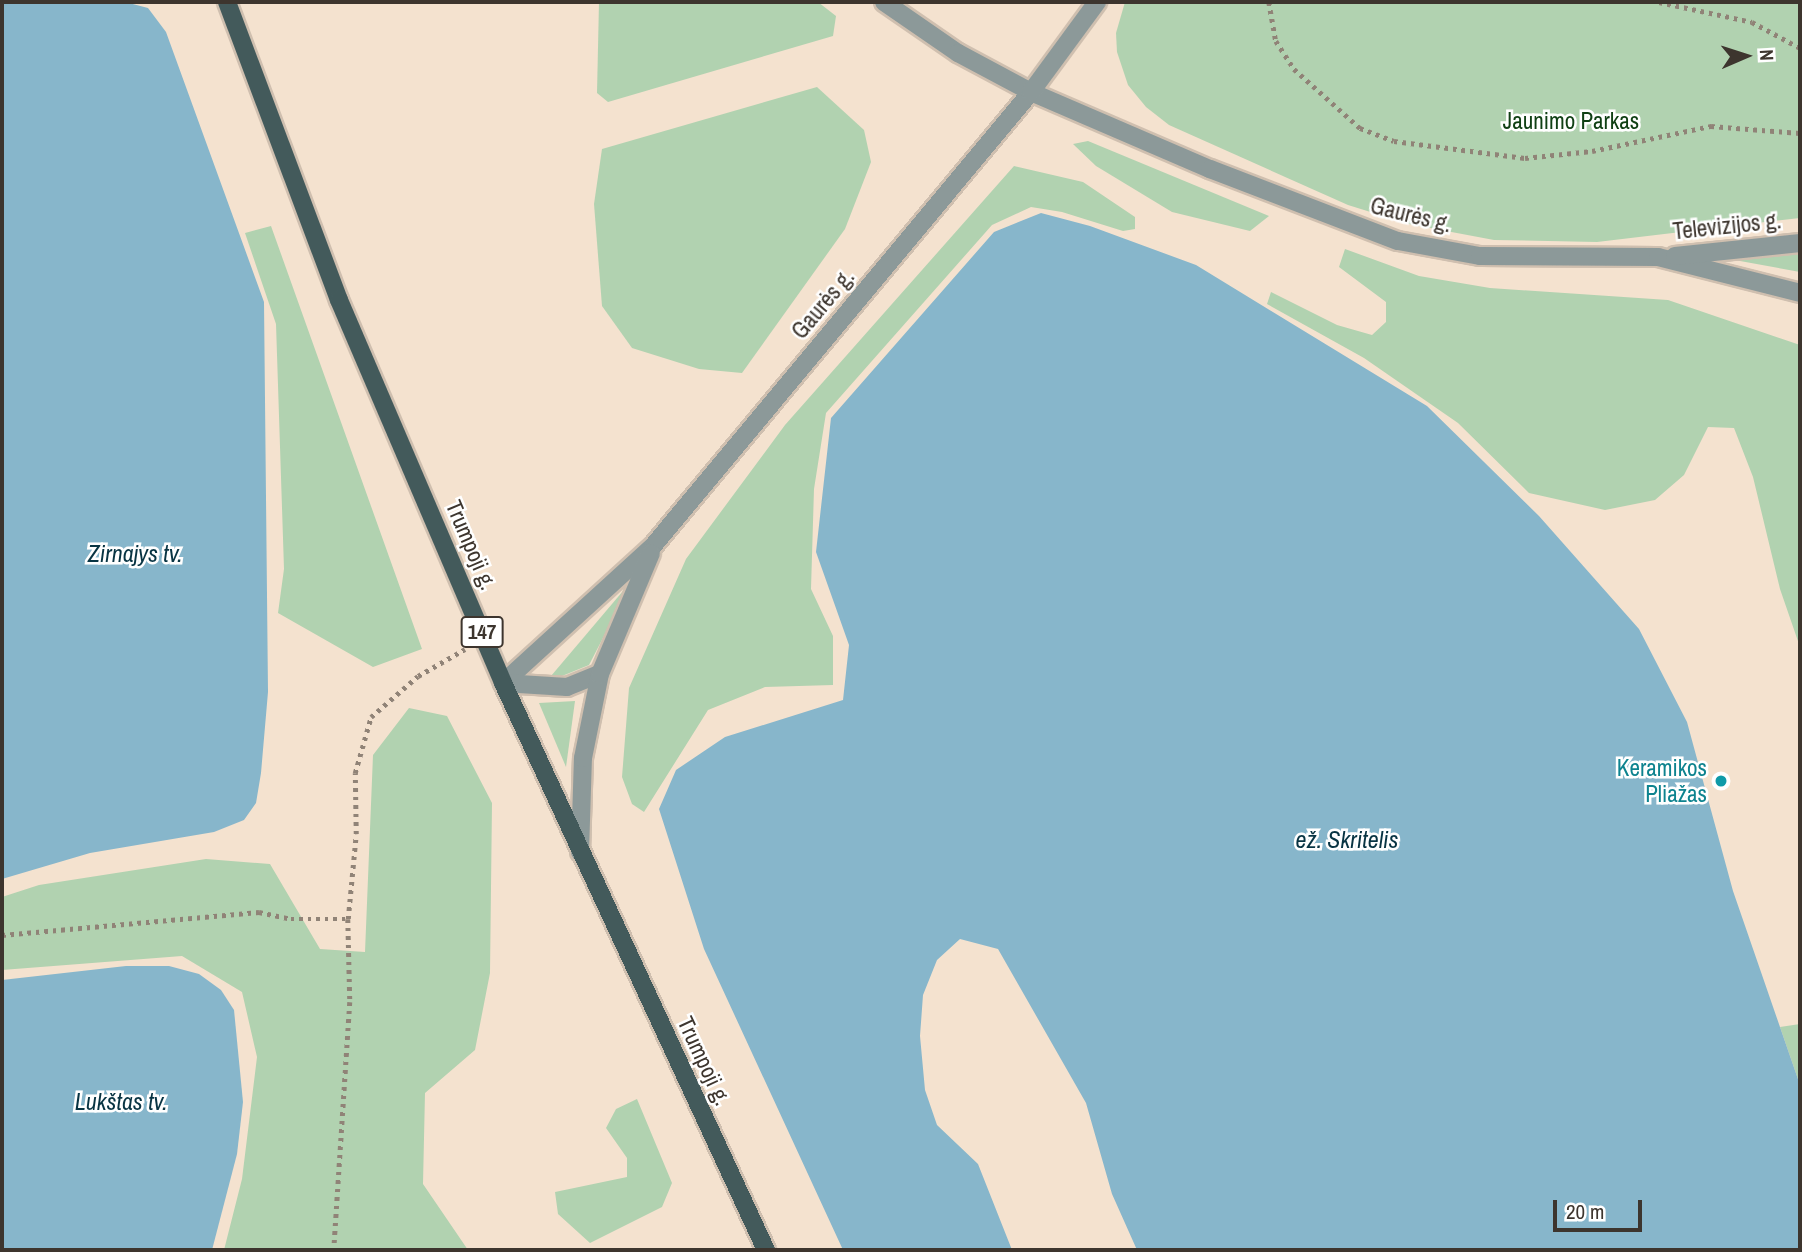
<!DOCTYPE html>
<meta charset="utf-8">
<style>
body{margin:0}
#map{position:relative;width:1802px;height:1252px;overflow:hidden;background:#f4e2cf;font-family:"Archivo Narrow",sans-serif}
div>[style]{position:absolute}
.green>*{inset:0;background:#b1d2b0}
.water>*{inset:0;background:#87b6cb}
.path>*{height:4.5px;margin-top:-2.25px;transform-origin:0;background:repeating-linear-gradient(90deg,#908377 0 3.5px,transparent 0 8.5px)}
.roads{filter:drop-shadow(2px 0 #cfbfaf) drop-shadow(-2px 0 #cfbfaf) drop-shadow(0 2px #cfbfaf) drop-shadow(0 -2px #cfbfaf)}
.minor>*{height:18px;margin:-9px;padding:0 9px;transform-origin:9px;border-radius:9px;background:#8c9999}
.major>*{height:18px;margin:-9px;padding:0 9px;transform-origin:9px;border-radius:9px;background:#435a5b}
.dots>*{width:19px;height:19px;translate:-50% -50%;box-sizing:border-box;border:4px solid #fff;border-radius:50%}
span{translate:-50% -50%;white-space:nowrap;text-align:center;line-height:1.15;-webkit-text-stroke:5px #fff;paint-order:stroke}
.shield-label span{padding:2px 5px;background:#fff;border:2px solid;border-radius:5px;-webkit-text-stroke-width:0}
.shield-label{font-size:21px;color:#3d352e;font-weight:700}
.park-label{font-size:23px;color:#104014}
.street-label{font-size:23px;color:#3d352e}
.culture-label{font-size:23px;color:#0d838f}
.right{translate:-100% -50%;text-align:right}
.water-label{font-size:24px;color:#083443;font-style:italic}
.frame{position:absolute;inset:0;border:4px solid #3d352e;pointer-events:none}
.north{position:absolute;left:1711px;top:21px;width:70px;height:70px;-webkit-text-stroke:5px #fff;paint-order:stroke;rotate:87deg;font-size:19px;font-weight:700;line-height:28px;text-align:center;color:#3d352e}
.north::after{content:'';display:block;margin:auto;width:24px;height:32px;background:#3d352e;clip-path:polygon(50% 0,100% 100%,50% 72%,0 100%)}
.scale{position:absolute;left:1553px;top:1200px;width:89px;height:32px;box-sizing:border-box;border:4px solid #3d352e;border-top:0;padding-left:9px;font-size:21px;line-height:24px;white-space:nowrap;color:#3d352e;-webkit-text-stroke:5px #fff;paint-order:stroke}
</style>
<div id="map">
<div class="green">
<i style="clip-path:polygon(599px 2px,818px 2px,836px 16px,833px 36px,608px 102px,597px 93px)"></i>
<i style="clip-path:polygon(1125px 2px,1800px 2px,1800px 218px,1597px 242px,1494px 240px,1409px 224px,1348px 205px,1169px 125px,1146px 107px,1128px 85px,1117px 52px,1116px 33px)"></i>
<i style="clip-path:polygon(817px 87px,864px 130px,871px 162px,845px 229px,742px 373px,699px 369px,632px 348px,602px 306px,594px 204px,602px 149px)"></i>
<i style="clip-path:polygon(1088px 141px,1269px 216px,1250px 231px,1172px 212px,1096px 166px,1073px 144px)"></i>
<i style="clip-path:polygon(1014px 166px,1083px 182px,1135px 217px,1135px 229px,1123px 231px,1062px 212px,1031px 207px,992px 225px,826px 413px,814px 489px,811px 589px,833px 636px,833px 685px,765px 687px,708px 710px,644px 812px,632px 804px,622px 777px,629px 688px,686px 559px,785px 425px)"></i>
<i style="clip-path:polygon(271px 226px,422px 649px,373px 667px,278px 613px,284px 569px,276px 324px,245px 233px)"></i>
<i style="clip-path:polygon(1345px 249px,1419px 276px,1490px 288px,1668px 300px,1800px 345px,1800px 647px,1780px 589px,1753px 477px,1734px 428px,1708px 427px,1684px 475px,1655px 500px,1605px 510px,1529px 493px,1458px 423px,1364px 358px,1267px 304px,1271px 292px,1337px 325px,1372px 335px,1386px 322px,1386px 302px,1339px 267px)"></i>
<i style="clip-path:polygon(1800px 254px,1800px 272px,1729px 259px)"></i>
<i style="clip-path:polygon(634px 578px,589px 665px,562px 676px,551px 676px)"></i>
<i style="clip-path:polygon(575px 701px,566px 767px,539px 703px)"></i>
<i style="clip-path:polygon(409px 708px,447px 716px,492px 803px,490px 973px,475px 1050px,425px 1093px,423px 1184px,468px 1250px,224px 1250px,242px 1179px,257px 1057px,242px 992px,182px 956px,2px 970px,2px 897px,39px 885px,206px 859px,270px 864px,320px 949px,365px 952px,373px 755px)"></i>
<i style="clip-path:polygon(1800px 1024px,1800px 1085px,1780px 1027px)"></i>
<i style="clip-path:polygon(637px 1099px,672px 1183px,662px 1207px,590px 1243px,558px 1214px,555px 1192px,627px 1177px,627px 1158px,606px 1128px,616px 1109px)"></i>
</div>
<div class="water">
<i style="clip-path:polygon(125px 2px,148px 8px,166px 32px,264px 302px,268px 692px,261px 773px,256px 803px,244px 820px,214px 832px,90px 853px,2px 879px,2px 4px)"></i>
<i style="clip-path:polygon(1041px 213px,1090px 226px,1196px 265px,1427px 406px,1539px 516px,1639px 629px,1687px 722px,1733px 891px,1800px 1085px,1800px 1250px,1137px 1250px,1112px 1194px,1086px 1103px,998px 949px,960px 939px,937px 960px,923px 995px,920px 1036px,925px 1090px,937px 1125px,978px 1164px,1012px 1250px,843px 1250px,704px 949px,659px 809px,676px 770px,725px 737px,843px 700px,849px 645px,816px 552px,831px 418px,994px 232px)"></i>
<i style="clip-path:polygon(126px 966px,169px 966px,199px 974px,221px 990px,234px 1010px,243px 1102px,237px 1154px,212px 1250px,2px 1250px,2px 980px)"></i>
</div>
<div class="path">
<i style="left:1269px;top:2px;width:40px;rotate:80deg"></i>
<i style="left:1276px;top:41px;width:33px;rotate:57deg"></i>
<i style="left:1294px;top:69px;width:89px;rotate:41.8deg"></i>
<i style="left:1360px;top:128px;width:36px;rotate:21deg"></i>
<i style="left:1394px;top:141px;width:132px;rotate:7.4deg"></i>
<i style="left:1525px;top:158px;width:67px;rotate:-6deg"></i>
<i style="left:1592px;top:151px;width:122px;rotate:-11.9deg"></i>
<i style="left:1711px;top:126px;width:89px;rotate:4.5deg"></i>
<i style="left:1659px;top:2px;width:95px;rotate:12.1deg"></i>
<i style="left:1752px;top:22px;width:55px;rotate:28.4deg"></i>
<i style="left:348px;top:919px;width:85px;rotate:-84.6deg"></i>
<i style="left:356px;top:834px;width:61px;rotate:-90.9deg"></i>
<i style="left:355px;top:773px;width:58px;rotate:-74.1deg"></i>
<i style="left:371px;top:717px;width:62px;rotate:-41.1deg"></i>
<i style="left:418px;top:676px;width:54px;rotate:-29.9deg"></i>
<i style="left:2px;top:935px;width:258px;rotate:-5.1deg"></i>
<i style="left:259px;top:912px;width:33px;rotate:12deg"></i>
<i style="left:291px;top:919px;width:57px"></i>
<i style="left:348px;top:919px;width:83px;rotate:88.6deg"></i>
<i style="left:350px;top:1002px;width:249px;rotate:93.7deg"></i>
</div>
<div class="roads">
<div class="minor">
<i style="left:884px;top:2px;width:90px;rotate:34.6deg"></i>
<i style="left:958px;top:53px;width:83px;rotate:28.1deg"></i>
<i style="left:1031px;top:92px;width:195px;rotate:23.3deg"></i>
<i style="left:1210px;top:169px;width:201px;rotate:21deg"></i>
<i style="left:1398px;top:241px;width:83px;rotate:10.4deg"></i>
<i style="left:1480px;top:256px;width:178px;rotate:0.3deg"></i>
<i style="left:1658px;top:257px;width:146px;rotate:14.2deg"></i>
<i style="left:1675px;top:256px;width:126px;rotate:-5.9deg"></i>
<i style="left:503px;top:683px;width:203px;rotate:-42.4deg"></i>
<i style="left:653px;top:546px;width:591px;rotate:-50.22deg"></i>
<i style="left:1031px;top:92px;width:112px;rotate:-53.7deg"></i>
<i style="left:503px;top:683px;width:64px;rotate:3.6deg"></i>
<i style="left:567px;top:687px;width:35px;rotate:-22deg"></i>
<i style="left:580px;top:852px;width:94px;rotate:-88.2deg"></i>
<i style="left:583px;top:758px;width:86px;rotate:-78.6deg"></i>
<i style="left:600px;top:674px;width:131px;rotate:-67.1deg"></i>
</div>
<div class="major">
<i style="left:227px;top:2px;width:318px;rotate:69.4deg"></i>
<i style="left:339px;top:300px;width:417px;rotate:66.8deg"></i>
<i style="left:503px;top:683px;width:625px;rotate:65.12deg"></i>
</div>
</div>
<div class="dots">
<i style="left:1721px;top:781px;background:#0f9aa8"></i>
</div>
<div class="shield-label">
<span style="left:482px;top:632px">147</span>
</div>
<div class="park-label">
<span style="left:1571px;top:121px">Jaunimo Parkas</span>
</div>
<div class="street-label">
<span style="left:1411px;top:215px;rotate:14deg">Gaurės g.</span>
<span style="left:1727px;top:226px;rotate:-6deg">Televizijos g.</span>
<span style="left:823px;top:304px;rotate:-50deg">Gaurės g.</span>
<span style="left:471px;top:545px;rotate:67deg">Trumpoji g.</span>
<span style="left:704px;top:1061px;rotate:65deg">Trumpoji g.</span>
</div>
<div class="culture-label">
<span class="right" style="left:1707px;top:781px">Keramikos<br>Pliažas</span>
</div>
<div class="water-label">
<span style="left:135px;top:554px">Zirnajys tv.</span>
<span style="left:1347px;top:840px">ež. Skritelis</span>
<span style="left:121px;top:1102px">Lukštas tv.</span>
</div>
<div class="frame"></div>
<div class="north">N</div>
<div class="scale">20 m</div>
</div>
